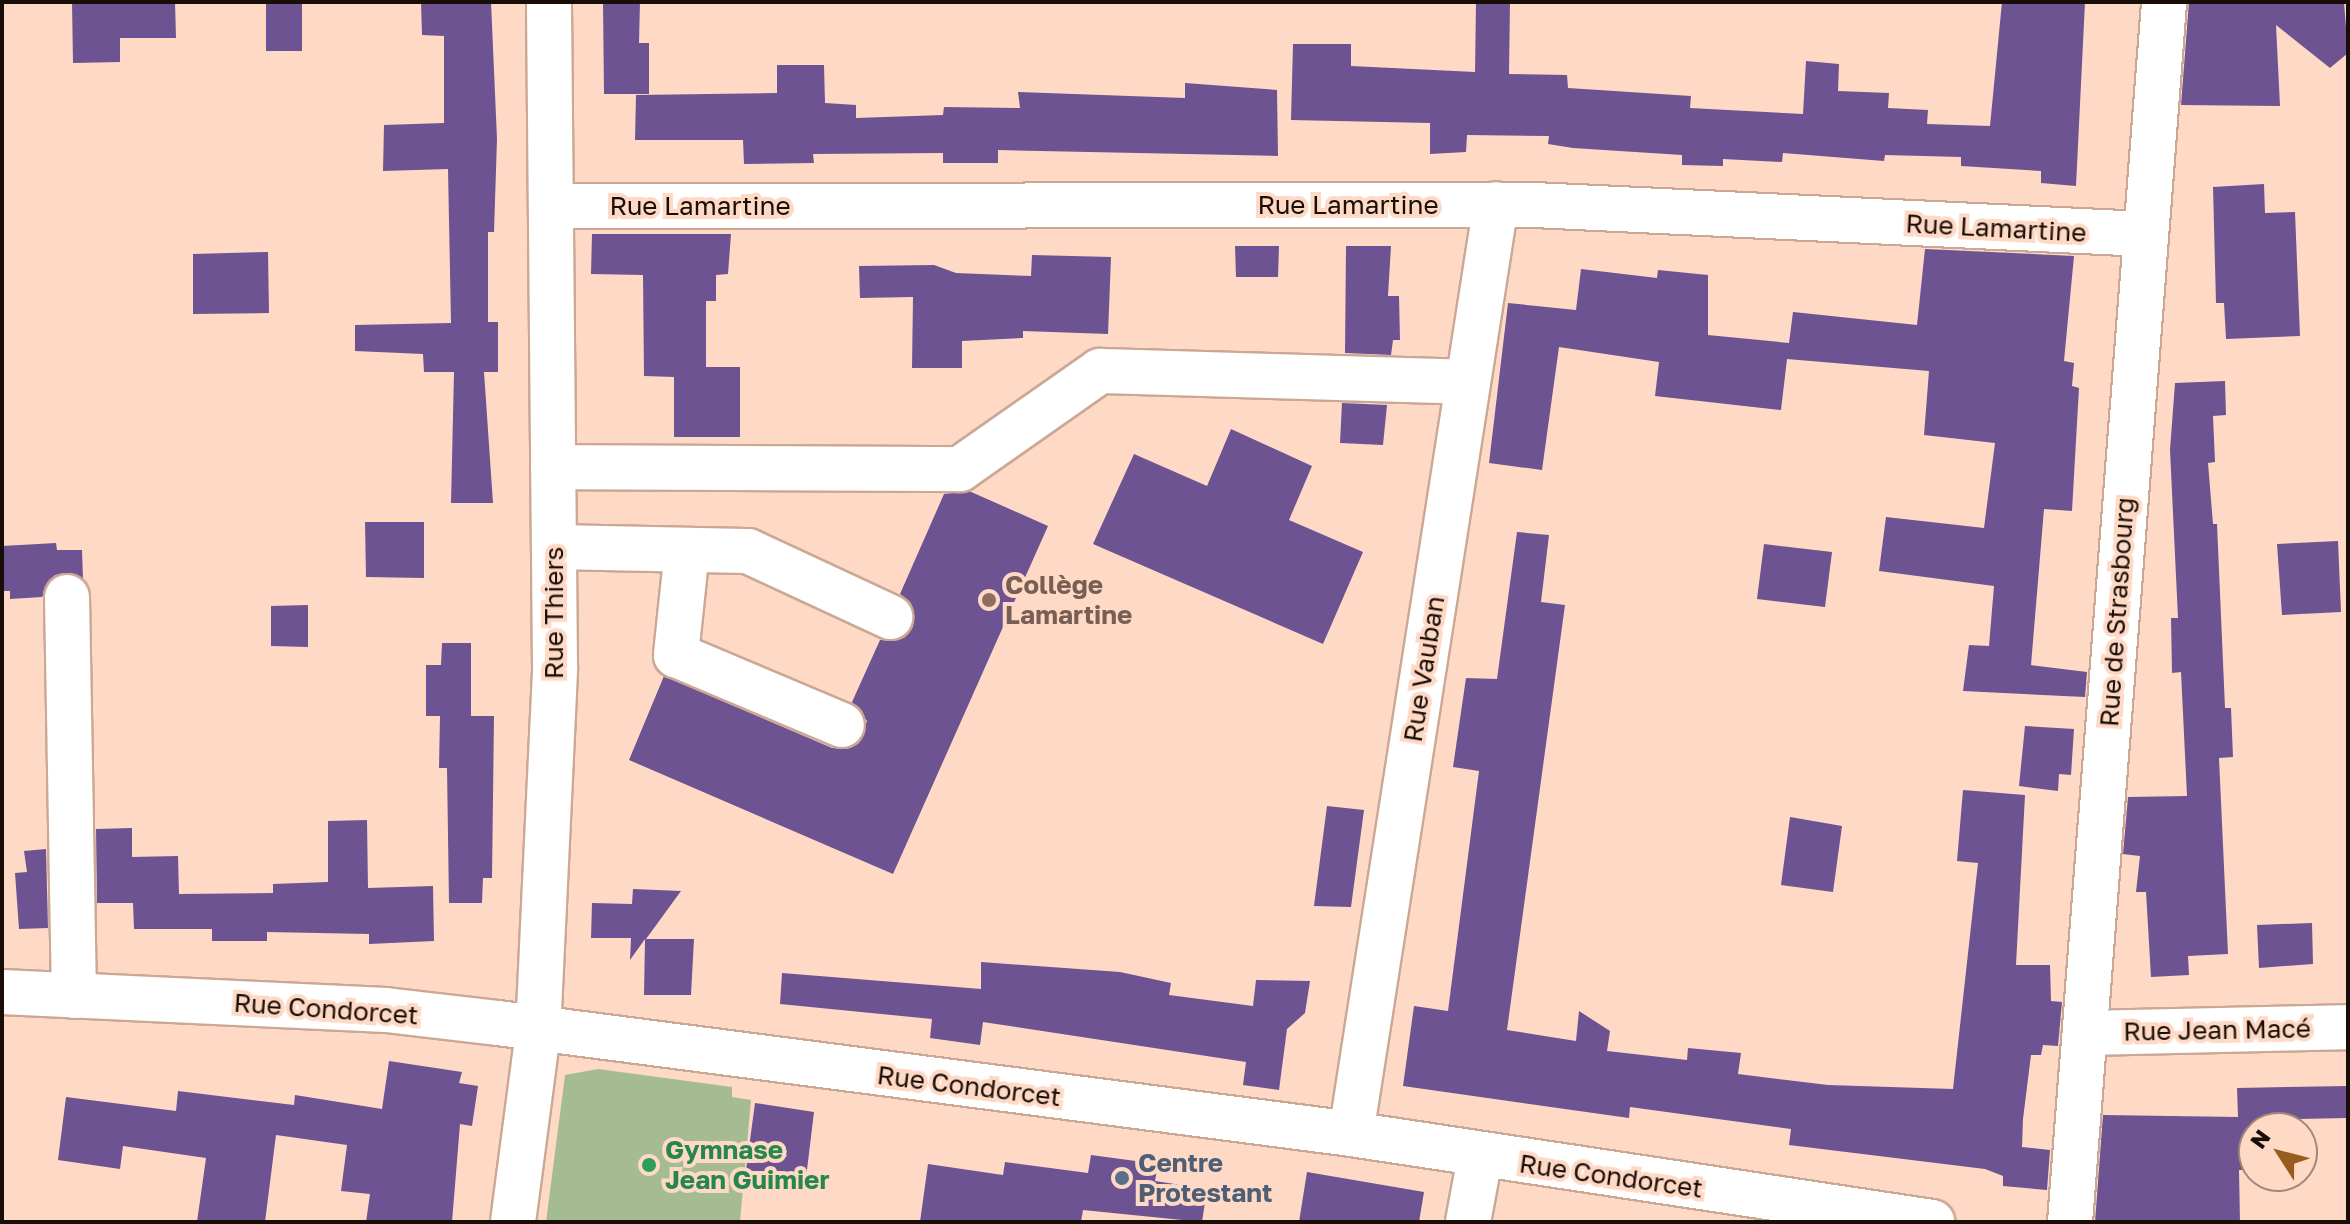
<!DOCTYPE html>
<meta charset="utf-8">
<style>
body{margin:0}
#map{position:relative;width:2350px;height:1224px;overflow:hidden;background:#fed9c5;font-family:"Golos Text",sans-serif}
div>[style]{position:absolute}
.green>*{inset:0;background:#a5bc93}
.building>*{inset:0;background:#6d5392}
.roads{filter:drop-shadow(2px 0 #cba894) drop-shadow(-2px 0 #cba894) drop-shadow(0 2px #cba894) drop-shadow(0 -2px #cba894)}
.minor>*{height:44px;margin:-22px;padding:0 22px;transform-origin:22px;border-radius:22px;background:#fff}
.dots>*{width:22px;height:22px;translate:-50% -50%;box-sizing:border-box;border:4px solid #fed9c5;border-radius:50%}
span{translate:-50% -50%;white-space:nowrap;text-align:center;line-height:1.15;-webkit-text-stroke:8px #fed9c5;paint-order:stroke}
.street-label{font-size:26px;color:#190d07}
.education-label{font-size:26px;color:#785e54;font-weight:700}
.left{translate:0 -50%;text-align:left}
.leisure-label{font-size:26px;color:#27864d;font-weight:700}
.service-label{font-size:26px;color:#4e5e75;font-weight:700}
.frame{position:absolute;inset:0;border:4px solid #190d07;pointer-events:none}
.north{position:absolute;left:2238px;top:1112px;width:80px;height:80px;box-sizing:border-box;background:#fed9c5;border:2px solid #a28779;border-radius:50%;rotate:306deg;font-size:22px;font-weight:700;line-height:32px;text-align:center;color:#190d07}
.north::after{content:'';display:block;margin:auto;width:28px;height:36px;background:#985d1e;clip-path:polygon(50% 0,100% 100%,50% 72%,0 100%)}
</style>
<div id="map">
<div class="green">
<i style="clip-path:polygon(598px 1069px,732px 1087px,732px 1097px,751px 1100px,740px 1222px,546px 1222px,565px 1075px)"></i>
</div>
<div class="building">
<i style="clip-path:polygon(72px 2px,175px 2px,176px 38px,120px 38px,120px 62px,73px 63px)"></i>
<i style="clip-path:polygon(266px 2px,302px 2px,302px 51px,266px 51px)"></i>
<i style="clip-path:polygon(421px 2px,491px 2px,497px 139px,494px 232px,488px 232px,488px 322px,498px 322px,498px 372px,484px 372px,493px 503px,451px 503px,454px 372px,424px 372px,423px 354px,355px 351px,355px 325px,451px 323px,448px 169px,383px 171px,384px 125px,444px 123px,444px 36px,422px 35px)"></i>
<i style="clip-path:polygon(603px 2px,640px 2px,639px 43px,649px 43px,649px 94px,604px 94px)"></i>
<i style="clip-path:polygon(1476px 2px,1510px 2px,1509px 74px,1567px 75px,1568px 88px,1691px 96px,1690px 108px,1803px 114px,1806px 61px,1839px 64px,1838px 91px,1889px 93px,1888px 108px,1928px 110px,1927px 124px,1990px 126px,2002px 2px,2085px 2px,2076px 186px,2041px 183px,2041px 171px,1961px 166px,1961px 157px,1885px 155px,1884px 161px,1783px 153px,1782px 162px,1723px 159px,1723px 166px,1682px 165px,1682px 155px,1573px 148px,1548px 144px,1549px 136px,1467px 135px,1466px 152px,1430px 154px,1430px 123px,1291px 120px,1293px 44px,1351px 44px,1351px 66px,1475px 72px)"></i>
<i style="clip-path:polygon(2189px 2px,2344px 2px,2348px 53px,2330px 68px,2276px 25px,2280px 106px,2181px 105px)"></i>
<i style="clip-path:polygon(777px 65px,824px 65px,825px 103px,856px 105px,856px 118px,943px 115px,944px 107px,1020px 108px,1018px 92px,1185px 98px,1185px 83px,1277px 90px,1278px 156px,998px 150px,998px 163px,943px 163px,943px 153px,813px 154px,814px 163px,744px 164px,743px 140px,635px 140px,636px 95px,777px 93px)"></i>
<i style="clip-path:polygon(2264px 184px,2265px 213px,2295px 212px,2300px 336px,2226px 339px,2224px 303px,2216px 303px,2213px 187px)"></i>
<i style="clip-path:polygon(592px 234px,731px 234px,728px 274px,716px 275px,716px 301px,706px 301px,706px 367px,740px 367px,740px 437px,674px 437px,674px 377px,644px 376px,643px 275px,591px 274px)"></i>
<i style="clip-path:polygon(1235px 246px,1279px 246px,1278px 277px,1236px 277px)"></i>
<i style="clip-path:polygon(1346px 246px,1391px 246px,1388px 296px,1399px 296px,1400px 340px,1393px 340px,1391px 355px,1345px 353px)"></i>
<i style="clip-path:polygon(1925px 249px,2074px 256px,2064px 361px,2074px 363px,2072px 386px,2079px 388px,2072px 511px,2044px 509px,2031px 665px,2087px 672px,2085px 697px,1963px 691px,1969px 645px,1989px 646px,1994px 586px,1879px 571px,1886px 517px,1984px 528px,1995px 443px,1924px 435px,1929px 371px,1787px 359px,1781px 410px,1655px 396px,1659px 362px,1559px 347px,1542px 470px,1489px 463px,1508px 303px,1576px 310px,1581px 269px,1657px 278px,1658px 270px,1708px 275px,1708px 335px,1789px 343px,1793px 312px,1917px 325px)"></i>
<i style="clip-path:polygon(268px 252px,269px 313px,193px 314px,193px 254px)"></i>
<i style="clip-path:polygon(1032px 255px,1111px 257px,1108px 334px,1023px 331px,1023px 338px,962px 341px,962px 368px,912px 368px,913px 297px,860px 298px,859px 266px,934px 265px,956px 273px,1031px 276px)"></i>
<i style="clip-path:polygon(2225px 381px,2226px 415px,2213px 416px,2215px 462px,2208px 463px,2213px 524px,2217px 524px,2225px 708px,2231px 708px,2233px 757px,2219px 758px,2228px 954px,2188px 956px,2189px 975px,2151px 977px,2146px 892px,2136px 892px,2140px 856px,2123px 854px,2128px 797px,2187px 796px,2181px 672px,2172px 673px,2171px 618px,2178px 618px,2170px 450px,2175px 383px)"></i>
<i style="clip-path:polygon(1342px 403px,1387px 405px,1383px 445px,1340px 443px)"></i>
<i style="clip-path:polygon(1231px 429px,1312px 466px,1289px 520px,1363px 552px,1323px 644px,1093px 544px,1134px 454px,1207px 486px)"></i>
<i style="clip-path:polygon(969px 491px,1048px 526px,893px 874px,629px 760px,664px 676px,832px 748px,858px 744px,867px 721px,852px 702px,880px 640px,904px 638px,913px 627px,911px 603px,900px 594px,944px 494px)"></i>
<i style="clip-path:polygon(365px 522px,424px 522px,424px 578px,366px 577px)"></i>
<i style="clip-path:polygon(1517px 532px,1549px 535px,1541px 602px,1565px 605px,1507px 1030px,1576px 1041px,1579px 1011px,1610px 1031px,1607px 1051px,1687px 1060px,1688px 1048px,1741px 1053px,1738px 1074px,1828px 1085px,1953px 1089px,1978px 863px,1957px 861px,1963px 790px,2025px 795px,2016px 965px,2050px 965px,2051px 1001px,2062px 1002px,2058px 1046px,2043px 1045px,2041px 1055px,2031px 1055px,2023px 1119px,2022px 1147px,2050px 1150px,2047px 1190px,2003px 1186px,2003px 1176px,1985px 1169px,1789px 1145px,1791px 1129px,1630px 1107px,1629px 1118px,1403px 1086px,1414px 1006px,1448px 1011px,1479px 771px,1453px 767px,1466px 678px,1497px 679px)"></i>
<i style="clip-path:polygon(2338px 541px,2341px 612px,2282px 615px,2277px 544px)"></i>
<i style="clip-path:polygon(56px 543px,57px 550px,82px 550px,83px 579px,55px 575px,42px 597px,10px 599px,10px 591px,2px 591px,2px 546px)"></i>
<i style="clip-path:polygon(1764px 544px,1832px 552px,1825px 607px,1757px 599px)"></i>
<i style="clip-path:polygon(308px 605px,308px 647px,271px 646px,271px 606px)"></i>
<i style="clip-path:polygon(442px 643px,471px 643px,471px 716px,494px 716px,492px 878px,483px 878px,482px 903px,449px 903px,447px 768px,439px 768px,440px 716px,426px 716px,426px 665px,441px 665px)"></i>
<i style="clip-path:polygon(2025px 726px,2074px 729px,2071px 775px,2059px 774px,2058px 791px,2019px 786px)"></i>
<i style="clip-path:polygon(1327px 806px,1364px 810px,1351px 907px,1314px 906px)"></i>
<i style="clip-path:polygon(1790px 817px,1842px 826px,1833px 892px,1781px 885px)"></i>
<i style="clip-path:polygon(367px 820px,368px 888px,433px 886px,434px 941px,369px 944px,369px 934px,267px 932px,267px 941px,212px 941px,212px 929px,134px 929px,133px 903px,97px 903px,96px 829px,132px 828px,132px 857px,178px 856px,179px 894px,273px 893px,273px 884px,328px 882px,328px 821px)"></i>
<i style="clip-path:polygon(46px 849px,48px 928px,19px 929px,15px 873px,27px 872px,24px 851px)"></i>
<i style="clip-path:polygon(633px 889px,681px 891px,646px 939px,694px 939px,691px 995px,644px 995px,645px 939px,630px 960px,631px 938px,591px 938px,592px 903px,632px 904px)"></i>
<i style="clip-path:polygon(2312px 923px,2313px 964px,2259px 968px,2257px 925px)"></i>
<i style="clip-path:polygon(981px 962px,1120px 972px,1171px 983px,1169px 995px,1253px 1006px,1256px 980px,1310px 981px,1305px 1013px,1287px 1029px,1279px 1090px,1243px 1085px,1246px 1062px,983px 1022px,980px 1045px,930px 1038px,932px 1019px,780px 1004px,782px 973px,981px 989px)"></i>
<i style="clip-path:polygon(389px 1061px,462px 1072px,459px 1083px,478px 1086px,472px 1126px,460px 1124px,452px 1222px,366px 1222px,370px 1194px,341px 1191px,347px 1145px,276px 1135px,265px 1222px,197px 1222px,206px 1158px,123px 1146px,120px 1169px,58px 1160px,66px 1097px,176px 1111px,178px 1091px,294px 1105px,295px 1095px,382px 1109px)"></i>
<i style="clip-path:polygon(2348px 1086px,2348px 1118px,2298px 1119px,2298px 1128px,2254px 1128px,2254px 1170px,2239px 1170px,2240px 1222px,2095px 1222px,2103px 1115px,2238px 1117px,2237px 1088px)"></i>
<i style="clip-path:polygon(755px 1103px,814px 1112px,806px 1178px,746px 1170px)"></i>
<i style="clip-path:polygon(1091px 1155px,1158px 1164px,1155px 1181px,1207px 1189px,1202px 1222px,1083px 1210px,1081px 1222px,920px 1222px,928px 1164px,1003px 1175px,1005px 1162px,1088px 1173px)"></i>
<i style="clip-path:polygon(1307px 1172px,1424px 1192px,1419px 1222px,1299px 1222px)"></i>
</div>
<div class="roads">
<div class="minor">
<i style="left:551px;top:206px;width:983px;rotate:-0.06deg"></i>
<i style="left:1534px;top:205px;width:612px;rotate:2.72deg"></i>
<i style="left:553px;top:467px;width:407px;rotate:0.3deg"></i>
<i style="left:960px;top:469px;width:171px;rotate:-35deg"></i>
<i style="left:1100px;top:371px;width:368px;rotate:1.7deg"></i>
<i style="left:554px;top:547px;width:194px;rotate:1.2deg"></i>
<i style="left:748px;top:551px;width:157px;rotate:24.9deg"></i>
<i style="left:687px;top:550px;width:106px;rotate:96deg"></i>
<i style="left:676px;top:655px;width:180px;rotate:22.9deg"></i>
<i style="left:67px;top:597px;width:399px;rotate:89deg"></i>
<i style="left:2px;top:992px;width:384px;rotate:2.7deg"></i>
<i style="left:386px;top:1010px;width:113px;rotate:6.6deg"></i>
<i style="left:498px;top:1023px;width:860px;rotate:7.41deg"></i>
<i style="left:1351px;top:1134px;width:588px;rotate:8.61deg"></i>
<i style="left:2086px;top:1033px;width:262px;rotate:-1.3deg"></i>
<i style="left:1351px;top:1134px;width:941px;rotate:-81.14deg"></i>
<i style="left:513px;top:1222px;width:192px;rotate:-82.5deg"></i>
<i style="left:538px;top:1032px;width:365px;rotate:-87.3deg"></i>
<i style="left:555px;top:667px;width:665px;rotate:-90.52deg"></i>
<i style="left:1468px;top:1222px;width:66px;rotate:-79.5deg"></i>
<i style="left:2070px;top:1222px;width:1224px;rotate:-85.59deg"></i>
</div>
</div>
<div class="dots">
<i style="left:989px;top:600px;background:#8d6e63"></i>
<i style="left:649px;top:1165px;background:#2e9e5b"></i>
<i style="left:1122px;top:1178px;background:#5c6f8a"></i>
</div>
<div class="street-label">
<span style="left:1348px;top:205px">Rue Lamartine</span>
<span style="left:700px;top:206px">Rue Lamartine</span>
<span style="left:1996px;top:228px;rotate:3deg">Rue Lamartine</span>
<span style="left:2117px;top:612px;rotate:-86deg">Rue de Strasbourg</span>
<span style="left:554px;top:613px;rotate:-90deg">Rue Thiers</span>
<span style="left:1424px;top:669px;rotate:-81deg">Rue Vauban</span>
<span style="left:326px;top:1009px;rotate:4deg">Rue Condorcet</span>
<span style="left:2217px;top:1030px;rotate:-1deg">Rue Jean Macé</span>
<span style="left:969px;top:1086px;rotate:7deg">Rue Condorcet</span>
<span style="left:1611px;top:1176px;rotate:8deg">Rue Condorcet</span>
</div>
<div class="education-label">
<span class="left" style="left:1005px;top:600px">Collège<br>Lamartine</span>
</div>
<div class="leisure-label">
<span class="left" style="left:665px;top:1165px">Gymnase<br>Jean Guimier</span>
</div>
<div class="service-label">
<span class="left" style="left:1138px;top:1178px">Centre<br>Protestant</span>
</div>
<div class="frame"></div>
<div class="north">N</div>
</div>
